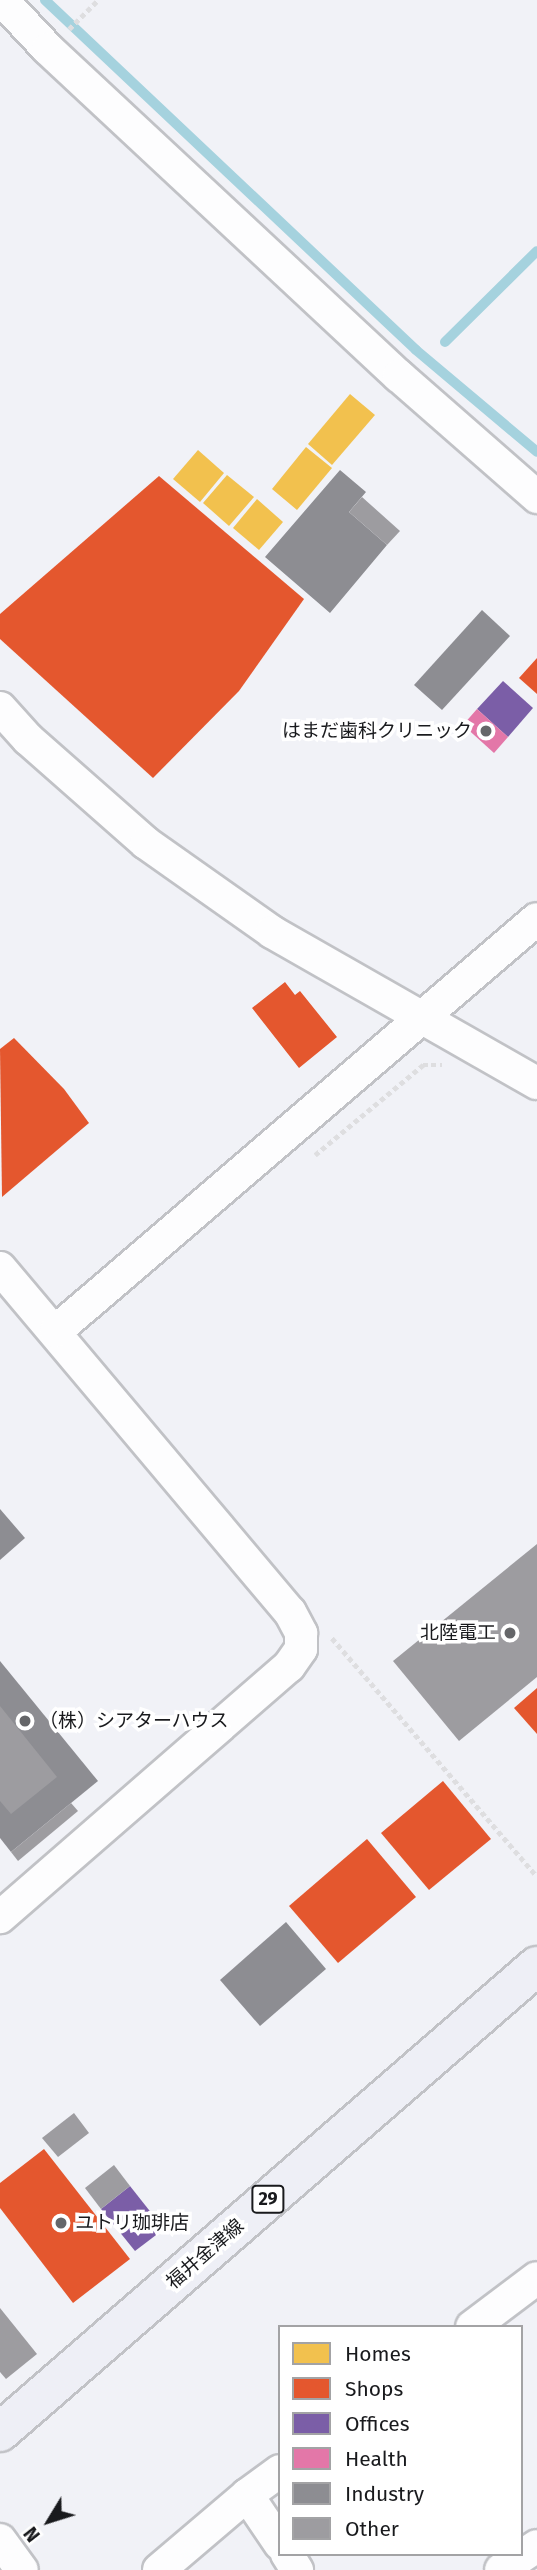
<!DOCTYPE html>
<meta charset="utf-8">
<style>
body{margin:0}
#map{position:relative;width:537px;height:2570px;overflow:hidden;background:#f1f2f7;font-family:"Fira Sans","Noto Sans JP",sans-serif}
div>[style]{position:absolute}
.homes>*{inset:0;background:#f2c14e}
.shops>*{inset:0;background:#e4572e}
.offices>*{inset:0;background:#7b5ea7}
.health>*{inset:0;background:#e377a8}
.industry>*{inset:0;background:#8d8d92}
.stream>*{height:10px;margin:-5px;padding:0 5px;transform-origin:5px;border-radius:5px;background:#a5d2de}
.building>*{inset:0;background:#9d9ca0}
.path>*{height:4.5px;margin-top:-2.25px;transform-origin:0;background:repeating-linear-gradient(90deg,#dedee0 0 5px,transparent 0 8.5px)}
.roads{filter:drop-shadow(2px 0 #c1c2c6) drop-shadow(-2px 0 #c1c2c6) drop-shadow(0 2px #c1c2c6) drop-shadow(0 -2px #c1c2c6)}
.minor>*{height:32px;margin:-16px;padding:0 16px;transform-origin:16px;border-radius:16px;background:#fdfdfe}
.major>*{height:38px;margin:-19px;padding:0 19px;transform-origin:19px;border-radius:19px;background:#eeeff6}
.dots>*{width:19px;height:19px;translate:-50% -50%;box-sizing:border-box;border:4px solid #fff;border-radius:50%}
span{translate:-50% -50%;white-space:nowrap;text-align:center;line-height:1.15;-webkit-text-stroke:7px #fff;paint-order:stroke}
.shield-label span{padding:2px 5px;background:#fff;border:2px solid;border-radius:5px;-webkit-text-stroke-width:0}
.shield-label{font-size:18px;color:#191a1d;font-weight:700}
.poi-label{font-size:19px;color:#191a1d}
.right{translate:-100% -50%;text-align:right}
.left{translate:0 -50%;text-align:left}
.street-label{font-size:19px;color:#191a1d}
.legend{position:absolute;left:278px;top:2325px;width:245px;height:231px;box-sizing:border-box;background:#fff;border:2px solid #a3a3a5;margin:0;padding:9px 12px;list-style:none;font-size:21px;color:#191a1d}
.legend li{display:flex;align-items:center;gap:14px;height:35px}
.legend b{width:35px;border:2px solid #a3a3a5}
.north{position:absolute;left:14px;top:2486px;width:70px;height:70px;-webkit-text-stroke:5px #fff;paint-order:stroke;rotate:232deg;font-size:19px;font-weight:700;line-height:28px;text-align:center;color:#191a1d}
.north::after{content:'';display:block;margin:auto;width:24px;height:32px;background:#191a1d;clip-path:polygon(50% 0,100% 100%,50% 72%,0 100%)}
</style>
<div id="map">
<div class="homes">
<i style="clip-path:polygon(350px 394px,375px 415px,332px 465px,308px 444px)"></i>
<i style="clip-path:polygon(306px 447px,332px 468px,297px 510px,272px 489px)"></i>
<i style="clip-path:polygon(198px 450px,224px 473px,200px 502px,173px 479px)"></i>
<i style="clip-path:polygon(227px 475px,254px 497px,229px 526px,203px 503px)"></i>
<i style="clip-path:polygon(257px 499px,283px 522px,259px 550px,233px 528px)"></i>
</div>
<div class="shops">
<i style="clip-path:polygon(159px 476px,304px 599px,239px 691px,153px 778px,0 639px,0 614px)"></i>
<i style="clip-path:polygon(537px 658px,537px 694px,519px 678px)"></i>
<i style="clip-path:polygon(285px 982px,295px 995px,300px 991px,337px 1037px,299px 1068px,252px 1008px)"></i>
<i style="clip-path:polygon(14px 1038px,64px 1089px,89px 1123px,2px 1197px,0 1049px)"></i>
<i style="clip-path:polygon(537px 1688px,537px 1734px,514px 1708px)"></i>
<i style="clip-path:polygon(443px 1781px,491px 1839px,429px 1890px,381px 1833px)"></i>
<i style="clip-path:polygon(367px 1839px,416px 1897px,338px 1963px,289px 1906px)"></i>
<i style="clip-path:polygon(44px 2149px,130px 2259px,73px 2303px,0 2208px,0 2183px)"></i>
</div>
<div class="offices">
<i style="clip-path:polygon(503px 681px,533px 708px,508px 737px,477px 709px)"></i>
<i style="clip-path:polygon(130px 2186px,164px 2229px,135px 2251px,101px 2209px)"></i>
</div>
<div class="health">
<i style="clip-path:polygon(477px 709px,508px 737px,494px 753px,463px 725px)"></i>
</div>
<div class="industry">
<i style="clip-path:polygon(340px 470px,366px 492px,349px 512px,387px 545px,330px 613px,265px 557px)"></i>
<i style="clip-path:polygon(482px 610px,510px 636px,442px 710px,414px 685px)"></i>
<i style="clip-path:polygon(0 1509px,25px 1538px,0 1560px)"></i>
<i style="clip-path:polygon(0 1661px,98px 1781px,11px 1852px,0 1838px)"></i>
<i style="clip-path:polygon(286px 1922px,326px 1969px,260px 2026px,220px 1980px)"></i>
</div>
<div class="stream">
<i style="left:45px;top:0;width:510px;rotate:43.33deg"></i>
<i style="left:416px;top:350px;width:158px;rotate:40.1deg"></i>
<i style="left:445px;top:342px;width:129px;rotate:-44.7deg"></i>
</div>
<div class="building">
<i style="clip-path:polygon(362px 497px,400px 531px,387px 545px,349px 512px)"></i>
<i style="clip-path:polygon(537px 1544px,537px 1677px,459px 1741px,393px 1661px)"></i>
<i style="clip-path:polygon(0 1706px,57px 1777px,11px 1814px,0 1801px)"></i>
<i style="clip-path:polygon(71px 1803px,78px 1811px,18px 1861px,11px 1852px)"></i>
<i style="clip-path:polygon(74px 2113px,89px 2133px,58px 2157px,42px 2138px)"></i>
<i style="clip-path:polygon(114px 2165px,130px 2186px,101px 2209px,85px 2188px)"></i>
<i style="clip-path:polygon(0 2308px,37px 2354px,6px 2379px,0 2372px)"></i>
</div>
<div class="path">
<i style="left:69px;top:29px;width:41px;rotate:-45deg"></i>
<i style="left:315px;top:1155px;width:141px;rotate:-39.8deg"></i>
<i style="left:423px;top:1065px;width:19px"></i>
<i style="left:332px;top:1638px;width:314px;rotate:49.3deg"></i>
</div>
<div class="roads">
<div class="minor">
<i style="left:2px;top:0;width:67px;rotate:46.8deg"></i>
<i style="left:48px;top:49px;width:480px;rotate:43deg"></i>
<i style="left:399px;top:376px;width:184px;rotate:41.2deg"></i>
<i style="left:0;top:708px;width:42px;rotate:47.9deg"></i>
<i style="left:28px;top:739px;width:157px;rotate:41.4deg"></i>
<i style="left:146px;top:843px;width:154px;rotate:35.2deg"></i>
<i style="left:272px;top:932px;width:305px;rotate:29.7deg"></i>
<i style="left:0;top:1268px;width:450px;rotate:49.9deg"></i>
<i style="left:290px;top:1612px;width:24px;rotate:62deg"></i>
<i style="left:301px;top:1633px;width:16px;rotate:90deg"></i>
<i style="left:301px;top:1649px;width:21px;rotate:125deg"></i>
<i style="left:289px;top:1666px;width:383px;rotate:139deg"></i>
<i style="left:56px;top:1331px;width:633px;rotate:-40.58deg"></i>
<i style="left:472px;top:2327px;width:81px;rotate:-37deg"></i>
<i style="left:280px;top:2471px;width:41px;rotate:144deg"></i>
<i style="left:247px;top:2495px;width:59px;rotate:56deg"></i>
<i style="left:0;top:2540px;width:37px;rotate:54deg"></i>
<i style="left:287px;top:2554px;width:19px;rotate:58deg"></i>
<i style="left:159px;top:2570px;width:116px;rotate:-40.4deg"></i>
<i style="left:501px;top:2570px;width:43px;rotate:-33.7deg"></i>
</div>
<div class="major">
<i style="left:0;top:2432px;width:711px;rotate:-40.95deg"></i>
</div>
</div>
<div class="dots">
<i style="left:486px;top:731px;background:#656669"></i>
<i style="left:510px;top:1633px;background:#656669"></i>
<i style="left:25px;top:1721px;background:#656669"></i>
<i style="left:61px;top:2223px;background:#656669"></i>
</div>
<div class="shield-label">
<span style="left:268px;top:2199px">29</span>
</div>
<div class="poi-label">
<span class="right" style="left:472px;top:731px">はまだ歯科クリニック</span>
<span class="right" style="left:496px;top:1633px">北陸電工</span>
<span class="left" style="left:39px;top:1721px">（株）シアターハウス</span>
<span class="left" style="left:75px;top:2223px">ユトリ珈琲店</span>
</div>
<div class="street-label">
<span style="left:205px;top:2254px;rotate:-41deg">福井金津線</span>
</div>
<ul class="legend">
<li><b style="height:19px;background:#f2c14e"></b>Homes</li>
<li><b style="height:19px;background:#e4572e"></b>Shops</li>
<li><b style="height:19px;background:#7b5ea7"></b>Offices</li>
<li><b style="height:19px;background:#e377a8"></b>Health</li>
<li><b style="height:19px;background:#8d8d92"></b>Industry</li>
<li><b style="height:19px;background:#9d9ca0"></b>Other</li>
</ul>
<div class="north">N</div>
</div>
